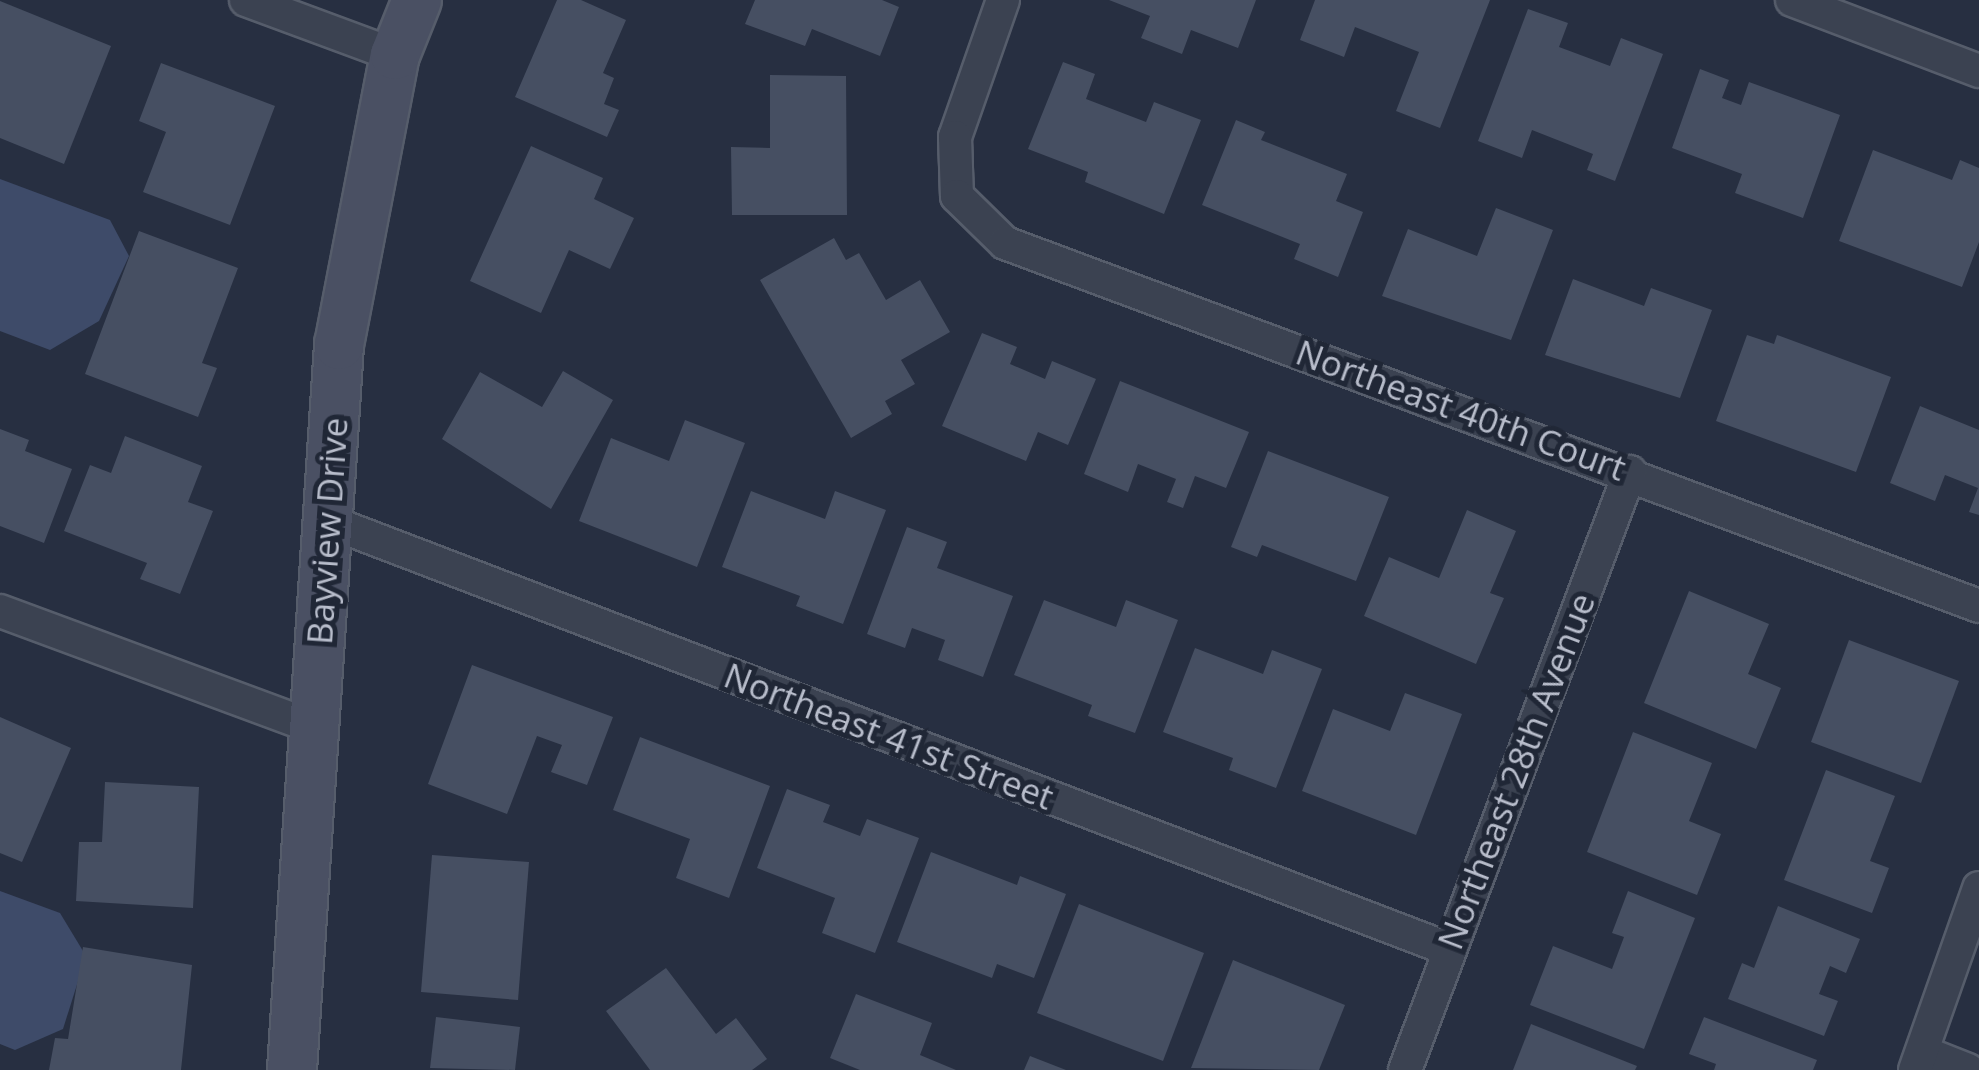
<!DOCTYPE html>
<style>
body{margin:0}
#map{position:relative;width:1979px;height:1070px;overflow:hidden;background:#272f41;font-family:"Open Sans",sans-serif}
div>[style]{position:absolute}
.water>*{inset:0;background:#3e4b69}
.building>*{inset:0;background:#464f62}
.roads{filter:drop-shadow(2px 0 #565d6b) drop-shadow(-2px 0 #565d6b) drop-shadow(0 2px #565d6b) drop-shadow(0 -2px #565d6b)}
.street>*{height:32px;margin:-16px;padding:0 16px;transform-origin:16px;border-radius:16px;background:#3b4251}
.secondary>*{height:48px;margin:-24px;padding:0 24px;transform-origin:24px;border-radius:24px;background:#4a5063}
span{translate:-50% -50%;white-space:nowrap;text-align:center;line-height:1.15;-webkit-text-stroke:10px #202736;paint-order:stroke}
.street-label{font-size:35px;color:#b8bdcb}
</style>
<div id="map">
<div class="water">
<i style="clip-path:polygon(0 179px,110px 220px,129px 256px,99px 321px,50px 350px,0 331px)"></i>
<i style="clip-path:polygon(0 891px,60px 913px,86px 956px,63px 1029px,15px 1050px,0 1044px)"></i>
</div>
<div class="building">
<i style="clip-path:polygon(557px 0,581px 0,626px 20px,603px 73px,614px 78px,604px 104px,619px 110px,607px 137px,515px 97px)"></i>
<i style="clip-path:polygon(755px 0,882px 0,899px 7px,880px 56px,812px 29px,805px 46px,745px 24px)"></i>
<i style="clip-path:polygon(1109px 0,1256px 0,1238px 48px,1191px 30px,1182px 54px,1141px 38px,1150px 16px)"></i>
<i style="clip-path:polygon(1315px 0,1490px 0,1440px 128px,1396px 111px,1419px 52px,1355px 27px,1344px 57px,1300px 40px)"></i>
<i style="clip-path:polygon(0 1px,111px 46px,64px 164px,0 138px)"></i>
<i style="clip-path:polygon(1528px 9px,1568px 23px,1559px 47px,1610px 66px,1621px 38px,1663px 54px,1615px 181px,1587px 170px,1593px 154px,1532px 130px,1522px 158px,1478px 141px)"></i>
<i style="clip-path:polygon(1063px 62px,1095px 74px,1086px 99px,1146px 122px,1154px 102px,1201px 120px,1164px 214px,1085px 182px,1088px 172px,1028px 149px)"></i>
<i style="clip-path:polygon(161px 63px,275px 106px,230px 225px,143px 192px,166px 132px,139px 121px)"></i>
<i style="clip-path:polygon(1700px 69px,1729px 80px,1722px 98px,1741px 105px,1749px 82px,1840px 115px,1803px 218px,1735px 193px,1742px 174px,1672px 148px)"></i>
<i style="clip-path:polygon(770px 75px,846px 76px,847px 215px,732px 215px,731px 147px,770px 148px)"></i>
<i style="clip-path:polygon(1236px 120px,1265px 132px,1261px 140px,1347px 174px,1336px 201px,1363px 212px,1338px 277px,1294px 259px,1300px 244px,1202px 205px)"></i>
<i style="clip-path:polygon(531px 146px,603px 178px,594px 199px,634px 218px,610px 269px,569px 250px,541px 313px,470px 281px)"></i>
<i style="clip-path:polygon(1873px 150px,1952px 180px,1960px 160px,1979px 168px,1979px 242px,1962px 287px,1839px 241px)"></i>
<i style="clip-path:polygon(1496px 208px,1553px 230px,1511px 340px,1382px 296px,1408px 229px,1477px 256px)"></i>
<i style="clip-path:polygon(139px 231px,238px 268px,202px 363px,217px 368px,198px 417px,85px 374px)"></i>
<i style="clip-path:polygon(834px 238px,846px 260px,859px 253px,886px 300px,920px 280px,950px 332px,901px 360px,915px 384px,885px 401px,892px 414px,851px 438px,760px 280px)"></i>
<i style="clip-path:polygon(1573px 279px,1644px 306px,1651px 288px,1712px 310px,1680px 398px,1545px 355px)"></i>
<i style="clip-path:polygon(982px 333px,1017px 347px,1010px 364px,1045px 379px,1052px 361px,1096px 379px,1068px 445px,1038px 432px,1026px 461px,942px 426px)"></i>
<i style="clip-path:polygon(1747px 335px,1774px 344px,1777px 335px,1891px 377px,1856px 472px,1716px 421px)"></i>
<i style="clip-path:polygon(563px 371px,613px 400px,551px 509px,442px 439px,480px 372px,542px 407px)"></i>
<i style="clip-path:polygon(1120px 381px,1249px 432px,1226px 488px,1195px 476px,1183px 508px,1167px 502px,1176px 479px,1138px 464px,1128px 492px,1084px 474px)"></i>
<i style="clip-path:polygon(1920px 406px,1979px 430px,1979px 515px,1969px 512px,1978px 488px,1945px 475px,1935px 501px,1890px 483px)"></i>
<i style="clip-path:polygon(685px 420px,745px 443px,697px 567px,579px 521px,611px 438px,669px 461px)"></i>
<i style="clip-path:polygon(0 429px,29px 440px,25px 451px,72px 469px,44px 543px,0 526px)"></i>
<i style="clip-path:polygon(125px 436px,202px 466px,188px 502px,213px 511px,180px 594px,140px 579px,147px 563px,64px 531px,90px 465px,111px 473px)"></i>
<i style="clip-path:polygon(1268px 451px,1389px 497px,1356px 581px,1262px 545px,1257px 557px,1231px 547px)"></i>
<i style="clip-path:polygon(751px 491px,825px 519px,835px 491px,886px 510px,843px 624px,796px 606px,800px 596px,722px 567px)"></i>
<i style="clip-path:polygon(1467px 510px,1516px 531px,1490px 593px,1504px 598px,1476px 664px,1364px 616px,1389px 557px,1439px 578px)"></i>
<i style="clip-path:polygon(907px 527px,947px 542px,937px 568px,1013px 596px,983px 677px,938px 660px,945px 640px,912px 628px,905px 648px,867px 634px)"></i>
<i style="clip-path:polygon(1689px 591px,1769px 624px,1748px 674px,1781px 688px,1756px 749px,1644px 703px)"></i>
<i style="clip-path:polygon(1044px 600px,1116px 627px,1126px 600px,1178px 620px,1135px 733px,1088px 716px,1092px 705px,1014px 675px)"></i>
<i style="clip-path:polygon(1849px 640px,1959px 681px,1921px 783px,1811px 742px)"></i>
<i style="clip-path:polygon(1195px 648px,1263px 674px,1272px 650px,1322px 669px,1276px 788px,1229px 770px,1233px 758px,1163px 732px)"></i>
<i style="clip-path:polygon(472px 665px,613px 717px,587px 785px,551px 772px,562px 745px,537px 736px,507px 814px,428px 784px)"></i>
<i style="clip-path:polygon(1405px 693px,1462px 714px,1416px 835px,1302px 791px,1333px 709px,1390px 731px)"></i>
<i style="clip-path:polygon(0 717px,71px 748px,22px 862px,0 853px)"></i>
<i style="clip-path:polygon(1633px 732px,1712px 763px,1689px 821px,1721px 834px,1697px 895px,1587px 852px)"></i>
<i style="clip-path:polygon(640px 737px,770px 786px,729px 898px,676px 878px,690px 839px,613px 810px)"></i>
<i style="clip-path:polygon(1826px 770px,1895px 796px,1870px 861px,1889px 868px,1872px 913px,1784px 880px)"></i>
<i style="clip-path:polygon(105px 782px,199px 787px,193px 908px,76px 901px,79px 842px,102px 842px)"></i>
<i style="clip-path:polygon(787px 789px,830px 805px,823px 822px,860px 836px,867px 819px,919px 838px,875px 953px,822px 933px,835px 898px,757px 868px)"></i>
<i style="clip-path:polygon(931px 852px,1017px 885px,1020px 876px,1066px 894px,1034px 978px,997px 964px,992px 978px,897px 942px)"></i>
<i style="clip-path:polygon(432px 855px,529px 862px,518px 1000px,421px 992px)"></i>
<i style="clip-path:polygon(1628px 891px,1695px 918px,1644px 1049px,1530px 1005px,1553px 946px,1612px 969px,1624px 937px,1612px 933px)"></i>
<i style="clip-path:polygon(1079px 904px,1204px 953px,1163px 1061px,1037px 1013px)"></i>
<i style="clip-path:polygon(1778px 906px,1860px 939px,1846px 973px,1830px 966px,1819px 994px,1838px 1001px,1824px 1036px,1728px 999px,1742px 963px,1754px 968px)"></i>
<i style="clip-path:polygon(83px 947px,192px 965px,181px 1070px,49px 1070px,55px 1038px,68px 1039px)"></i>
<i style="clip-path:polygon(1233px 960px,1345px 1005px,1319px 1070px,1191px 1068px)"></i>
<i style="clip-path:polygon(666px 968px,716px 1034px,736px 1018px,767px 1059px,752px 1070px,650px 1070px,606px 1011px)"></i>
<i style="clip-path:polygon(856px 994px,932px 1023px,920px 1055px,956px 1070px,860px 1070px,830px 1058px)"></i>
<i style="clip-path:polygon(436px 1017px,520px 1027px,515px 1070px,430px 1068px)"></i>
<i style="clip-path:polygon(1704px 1017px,1817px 1060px,1813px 1070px,1714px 1070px,1716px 1064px,1689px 1054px)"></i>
<i style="clip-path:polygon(1531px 1024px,1637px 1066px,1635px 1070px,1513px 1070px)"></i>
<i style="clip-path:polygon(1030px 1056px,1066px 1070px,1024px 1070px)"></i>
</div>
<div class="roads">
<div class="street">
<i style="left:246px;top:0;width:159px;rotate:20.3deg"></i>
<i style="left:1003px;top:0;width:145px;rotate:109.3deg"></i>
<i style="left:955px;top:137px;width:59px;rotate:88.1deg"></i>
<i style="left:957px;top:196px;width:67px;rotate:44.4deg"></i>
<i style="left:1005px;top:243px;width:1039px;rotate:20.44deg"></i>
<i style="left:1792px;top:0;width:200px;rotate:20.8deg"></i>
<i style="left:330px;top:522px;width:1197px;rotate:20.9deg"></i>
<i style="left:0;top:611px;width:332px;rotate:20.3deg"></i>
<i style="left:1922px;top:1052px;width:49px;rotate:21.4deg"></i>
<i style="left:1405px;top:1070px;width:639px;rotate:-69.38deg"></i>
<i style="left:1915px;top:1070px;width:193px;rotate:-70.6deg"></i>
</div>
<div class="secondary">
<i style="left:292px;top:1070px;width:727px;rotate:-86.29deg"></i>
<i style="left:339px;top:345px;width:295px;rotate:-79.1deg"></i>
<i style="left:395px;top:55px;width:59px;rotate:-68.2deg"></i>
</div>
</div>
<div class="street-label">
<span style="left:1461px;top:410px;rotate:20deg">Northeast 40th Court</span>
<span style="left:327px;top:531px;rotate:-86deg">Bayview Drive</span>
<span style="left:889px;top:736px;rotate:21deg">Northeast 41st Street</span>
<span style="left:1516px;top:771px;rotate:-69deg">Northeast 28th Avenue</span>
</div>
</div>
